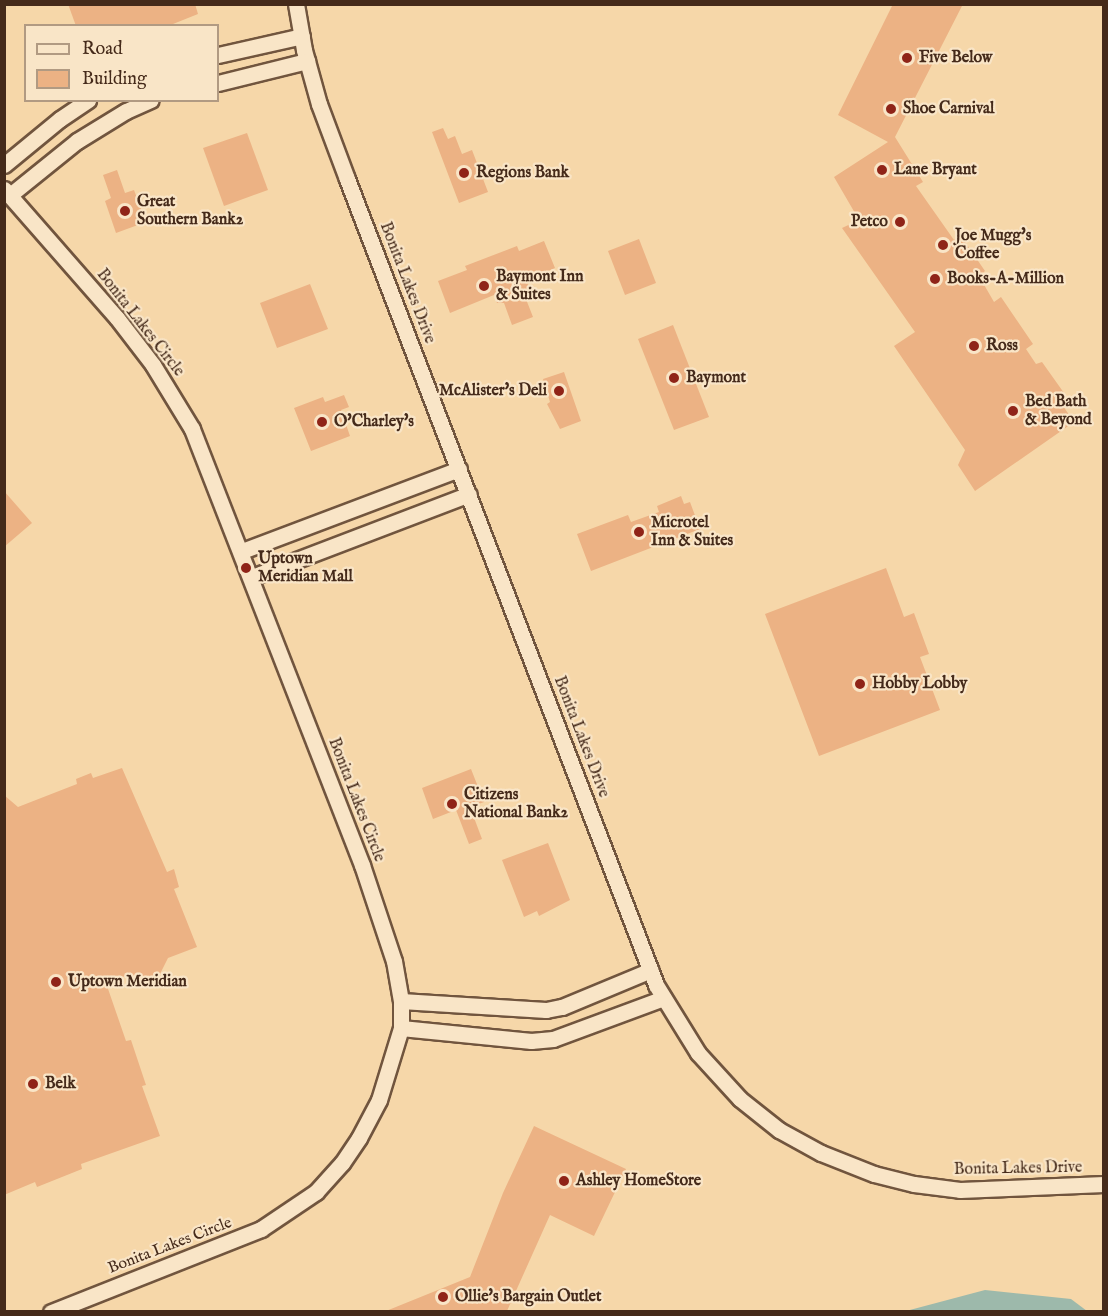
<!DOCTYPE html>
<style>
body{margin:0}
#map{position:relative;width:1108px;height:1316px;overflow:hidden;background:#f6d7a9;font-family:"IM FELL English",serif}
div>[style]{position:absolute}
.water>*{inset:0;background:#9db9ab}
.building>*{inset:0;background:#ecb284}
.roads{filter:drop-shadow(2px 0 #71553e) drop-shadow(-2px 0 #71553e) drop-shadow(0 2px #71553e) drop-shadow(0 -2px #71553e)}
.minor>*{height:15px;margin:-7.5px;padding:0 7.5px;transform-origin:7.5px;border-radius:7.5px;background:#f9e5c7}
.dots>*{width:16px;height:16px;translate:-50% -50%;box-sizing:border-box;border:3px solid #f9e5c7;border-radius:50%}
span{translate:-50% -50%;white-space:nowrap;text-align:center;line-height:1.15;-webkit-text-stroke:4.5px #f9e5c7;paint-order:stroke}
.poi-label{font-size:16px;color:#452a1a;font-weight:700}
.left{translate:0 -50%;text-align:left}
.right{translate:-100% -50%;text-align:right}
.street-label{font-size:16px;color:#452a1a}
.frame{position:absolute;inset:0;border:6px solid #452a1a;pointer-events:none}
.legend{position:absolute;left:24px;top:24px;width:195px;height:78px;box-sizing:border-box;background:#f9e5c7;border:2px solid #b19a82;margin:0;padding:8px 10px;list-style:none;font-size:18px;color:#452a1a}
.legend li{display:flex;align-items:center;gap:12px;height:30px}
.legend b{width:30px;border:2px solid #b19a82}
</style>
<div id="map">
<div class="water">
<i style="clip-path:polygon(985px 1290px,1071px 1299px,1087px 1311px,906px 1311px)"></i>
</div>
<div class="building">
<i style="clip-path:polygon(68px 4px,195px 4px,198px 14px,168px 26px,76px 26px)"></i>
<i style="clip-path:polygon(893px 4px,963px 4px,895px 137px,923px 182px,916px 186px,954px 240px,961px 236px,985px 271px,979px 276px,994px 302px,1001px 297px,1033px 344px,1026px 349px,1036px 364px,1042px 362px,1069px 400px,1063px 406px,1074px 422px,975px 491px,958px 465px,965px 450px,894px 346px,915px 332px,842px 228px,859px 220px,834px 177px,888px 142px,838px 115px)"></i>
<i style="clip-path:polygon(443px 128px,448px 139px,455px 136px,462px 154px,472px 150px,488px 192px,459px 203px,432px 132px)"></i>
<i style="clip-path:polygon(247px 133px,268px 190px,224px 206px,203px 148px)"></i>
<i style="clip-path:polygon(117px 170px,125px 193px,134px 190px,146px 222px,116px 233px,105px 201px,111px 198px,103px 175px)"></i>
<i style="clip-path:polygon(639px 239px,656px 283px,625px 295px,608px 251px)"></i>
<i style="clip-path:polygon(544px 241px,555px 268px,526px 280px,530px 290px,524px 294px,533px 317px,512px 325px,504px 303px,497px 303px,494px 295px,450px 313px,438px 281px,467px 270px,465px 266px,517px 246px,519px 251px)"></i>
<i style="clip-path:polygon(310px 284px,328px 329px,277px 348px,260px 303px)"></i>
<i style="clip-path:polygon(673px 325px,709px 417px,674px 430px,638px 339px)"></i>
<i style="clip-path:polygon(564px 372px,581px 421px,560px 429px,547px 404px,550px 402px,543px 379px)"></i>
<i style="clip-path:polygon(344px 395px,349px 407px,341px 410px,350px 436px,311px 451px,294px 408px,323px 397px,325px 402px)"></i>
<i style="clip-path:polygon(4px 491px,32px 523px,4px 547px)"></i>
<i style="clip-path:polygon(681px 496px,684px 504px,690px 502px,700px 529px,591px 571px,577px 534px,628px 515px,631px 522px,659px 512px,657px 506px)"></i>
<i style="clip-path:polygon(886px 568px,904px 617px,914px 613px,929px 654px,920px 657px,940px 710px,819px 756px,765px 614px)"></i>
<i style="clip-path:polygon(122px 768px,167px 872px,174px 869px,179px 887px,174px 889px,197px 947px,168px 958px,153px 988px,125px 976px,106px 983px,126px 1041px,131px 1040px,146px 1085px,142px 1086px,160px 1136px,81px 1164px,82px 1169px,37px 1187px,35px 1182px,4px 1195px,4px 795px,18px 807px,77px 784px,76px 779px,91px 773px,93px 778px)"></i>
<i style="clip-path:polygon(471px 769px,484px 802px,470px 807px,482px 839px,469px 844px,456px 810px,433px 819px,422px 788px)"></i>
<i style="clip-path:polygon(548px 843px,570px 900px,539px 916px,537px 911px,524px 917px,502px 860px)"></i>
<i style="clip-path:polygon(534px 1126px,626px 1169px,594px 1236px,550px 1215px,507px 1311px,386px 1311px,470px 1277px,503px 1193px)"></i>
</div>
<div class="roads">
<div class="minor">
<i style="left:296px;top:4px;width:47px;rotate:80.1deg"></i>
<i style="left:304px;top:50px;width:56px;rotate:74.5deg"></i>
<i style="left:319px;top:104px;width:80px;rotate:69.5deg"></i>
<i style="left:347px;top:179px;width:863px;rotate:69.02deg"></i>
<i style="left:656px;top:985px;width:80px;rotate:58.3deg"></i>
<i style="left:698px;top:1053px;width:62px;rotate:47.6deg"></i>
<i style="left:740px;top:1099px;width:50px;rotate:38.5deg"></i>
<i style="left:779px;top:1130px;width:48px;rotate:28.7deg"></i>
<i style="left:821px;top:1153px;width:57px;rotate:21.6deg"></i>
<i style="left:874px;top:1174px;width:41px;rotate:14deg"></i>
<i style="left:914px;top:1184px;width:46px;rotate:7.4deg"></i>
<i style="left:960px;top:1190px;width:144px;rotate:-2.4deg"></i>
<i style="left:218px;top:55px;width:86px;rotate:-12.7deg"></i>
<i style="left:218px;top:83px;width:92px;rotate:-13.9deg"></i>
<i style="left:4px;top:165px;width:72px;rotate:-39.4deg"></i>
<i style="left:60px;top:119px;width:34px;rotate:-34deg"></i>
<i style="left:4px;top:189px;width:171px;rotate:48.8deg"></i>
<i style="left:117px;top:318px;width:59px;rotate:52.5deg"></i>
<i style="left:153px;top:365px;width:75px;rotate:58.6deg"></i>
<i style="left:192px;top:429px;width:468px;rotate:68.7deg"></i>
<i style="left:362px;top:865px;width:101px;rotate:71.6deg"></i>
<i style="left:394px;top:961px;width:41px;rotate:80.1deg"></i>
<i style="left:401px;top:1001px;width:27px;rotate:90deg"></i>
<i style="left:401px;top:1028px;width:75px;rotate:107deg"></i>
<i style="left:379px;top:1100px;width:43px;rotate:117.8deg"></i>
<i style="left:359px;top:1138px;width:30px;rotate:124deg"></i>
<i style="left:342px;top:1163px;width:39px;rotate:132deg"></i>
<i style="left:316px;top:1192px;width:66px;rotate:146.1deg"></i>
<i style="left:261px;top:1229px;width:226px;rotate:158.4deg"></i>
<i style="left:10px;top:195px;width:86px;rotate:-38.9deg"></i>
<i style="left:77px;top:141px;width:57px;rotate:-31.5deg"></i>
<i style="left:126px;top:111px;width:27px;rotate:-24deg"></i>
<i style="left:242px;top:551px;width:232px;rotate:-20.7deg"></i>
<i style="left:252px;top:577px;width:232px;rotate:-20.9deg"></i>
<i style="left:401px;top:1001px;width:145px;rotate:3.6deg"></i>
<i style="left:546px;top:1010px;width:16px;rotate:-11deg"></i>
<i style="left:562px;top:1007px;width:96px;rotate:-22.6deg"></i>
<i style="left:401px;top:1028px;width:131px;rotate:5.7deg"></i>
<i style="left:531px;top:1041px;width:22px;rotate:-5deg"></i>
<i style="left:553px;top:1039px;width:118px;rotate:-20.3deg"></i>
</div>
</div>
<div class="dots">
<i style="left:907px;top:58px;background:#8f2418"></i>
<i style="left:891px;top:109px;background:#8f2418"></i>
<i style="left:882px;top:170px;background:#8f2418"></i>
<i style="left:464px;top:173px;background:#8f2418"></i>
<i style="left:125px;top:211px;background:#8f2418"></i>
<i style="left:900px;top:222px;background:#8f2418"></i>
<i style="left:943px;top:245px;background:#8f2418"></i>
<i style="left:935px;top:279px;background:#8f2418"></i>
<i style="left:484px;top:286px;background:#8f2418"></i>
<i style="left:974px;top:346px;background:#8f2418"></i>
<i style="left:674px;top:378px;background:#8f2418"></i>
<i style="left:559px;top:391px;background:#8f2418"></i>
<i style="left:1013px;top:411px;background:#8f2418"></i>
<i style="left:322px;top:422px;background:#8f2418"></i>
<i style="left:639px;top:532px;background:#8f2418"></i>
<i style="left:246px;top:568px;background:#8f2418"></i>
<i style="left:860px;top:684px;background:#8f2418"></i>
<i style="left:452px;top:804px;background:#8f2418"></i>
<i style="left:56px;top:982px;background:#8f2418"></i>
<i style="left:33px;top:1084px;background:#8f2418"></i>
<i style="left:564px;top:1181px;background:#8f2418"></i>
<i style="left:443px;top:1297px;background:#8f2418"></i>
</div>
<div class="poi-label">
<span class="left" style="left:919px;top:58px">Five Below</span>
<span class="left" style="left:903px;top:109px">Shoe Carnival</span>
<span class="left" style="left:894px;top:170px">Lane Bryant</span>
<span class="left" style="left:476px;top:173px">Regions Bank</span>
<span class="left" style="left:137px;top:211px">Great<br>Southern Bank2</span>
<span class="right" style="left:888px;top:222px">Petco</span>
<span class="left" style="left:955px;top:245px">Joe Mugg's<br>Coffee</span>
<span class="left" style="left:496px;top:286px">Baymont Inn<br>&amp; Suites</span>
<span class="left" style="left:947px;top:279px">Books-A-Million</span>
<span class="left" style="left:986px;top:346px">Ross</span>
<span class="left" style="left:686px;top:378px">Baymont</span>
<span class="right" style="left:547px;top:391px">McAlister's Deli</span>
<span class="left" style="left:1025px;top:411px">Bed Bath<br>&amp; Beyond</span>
<span class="left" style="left:334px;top:422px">O'Charley's</span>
<span class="left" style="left:651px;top:532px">Microtel<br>Inn &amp; Suites</span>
<span class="left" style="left:258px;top:568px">Uptown<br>Meridian Mall</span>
<span class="left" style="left:872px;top:684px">Hobby Lobby</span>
<span class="left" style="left:464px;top:804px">Citizens<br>National Bank2</span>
<span class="left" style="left:68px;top:982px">Uptown Meridian</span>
<span class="left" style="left:45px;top:1084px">Belk</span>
<span class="left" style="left:576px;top:1181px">Ashley HomeStore</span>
<span class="left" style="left:455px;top:1297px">Ollie's Bargain Outlet</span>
</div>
<div class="street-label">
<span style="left:407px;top:283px;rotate:69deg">Bonita Lakes Drive</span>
<span style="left:140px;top:323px;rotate:52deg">Bonita Lakes Circle</span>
<span style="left:581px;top:737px;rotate:69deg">Bonita Lakes Drive</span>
<span style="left:356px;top:800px;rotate:69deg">Bonita Lakes Circle</span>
<span style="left:1018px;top:1169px;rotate:-1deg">Bonita Lakes Drive</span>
<span style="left:170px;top:1246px;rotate:-21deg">Bonita Lakes Circle</span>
</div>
<div class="frame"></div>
<ul class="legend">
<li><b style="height:8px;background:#f9e5c7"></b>Road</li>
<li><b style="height:16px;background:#ecb284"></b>Building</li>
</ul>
</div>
